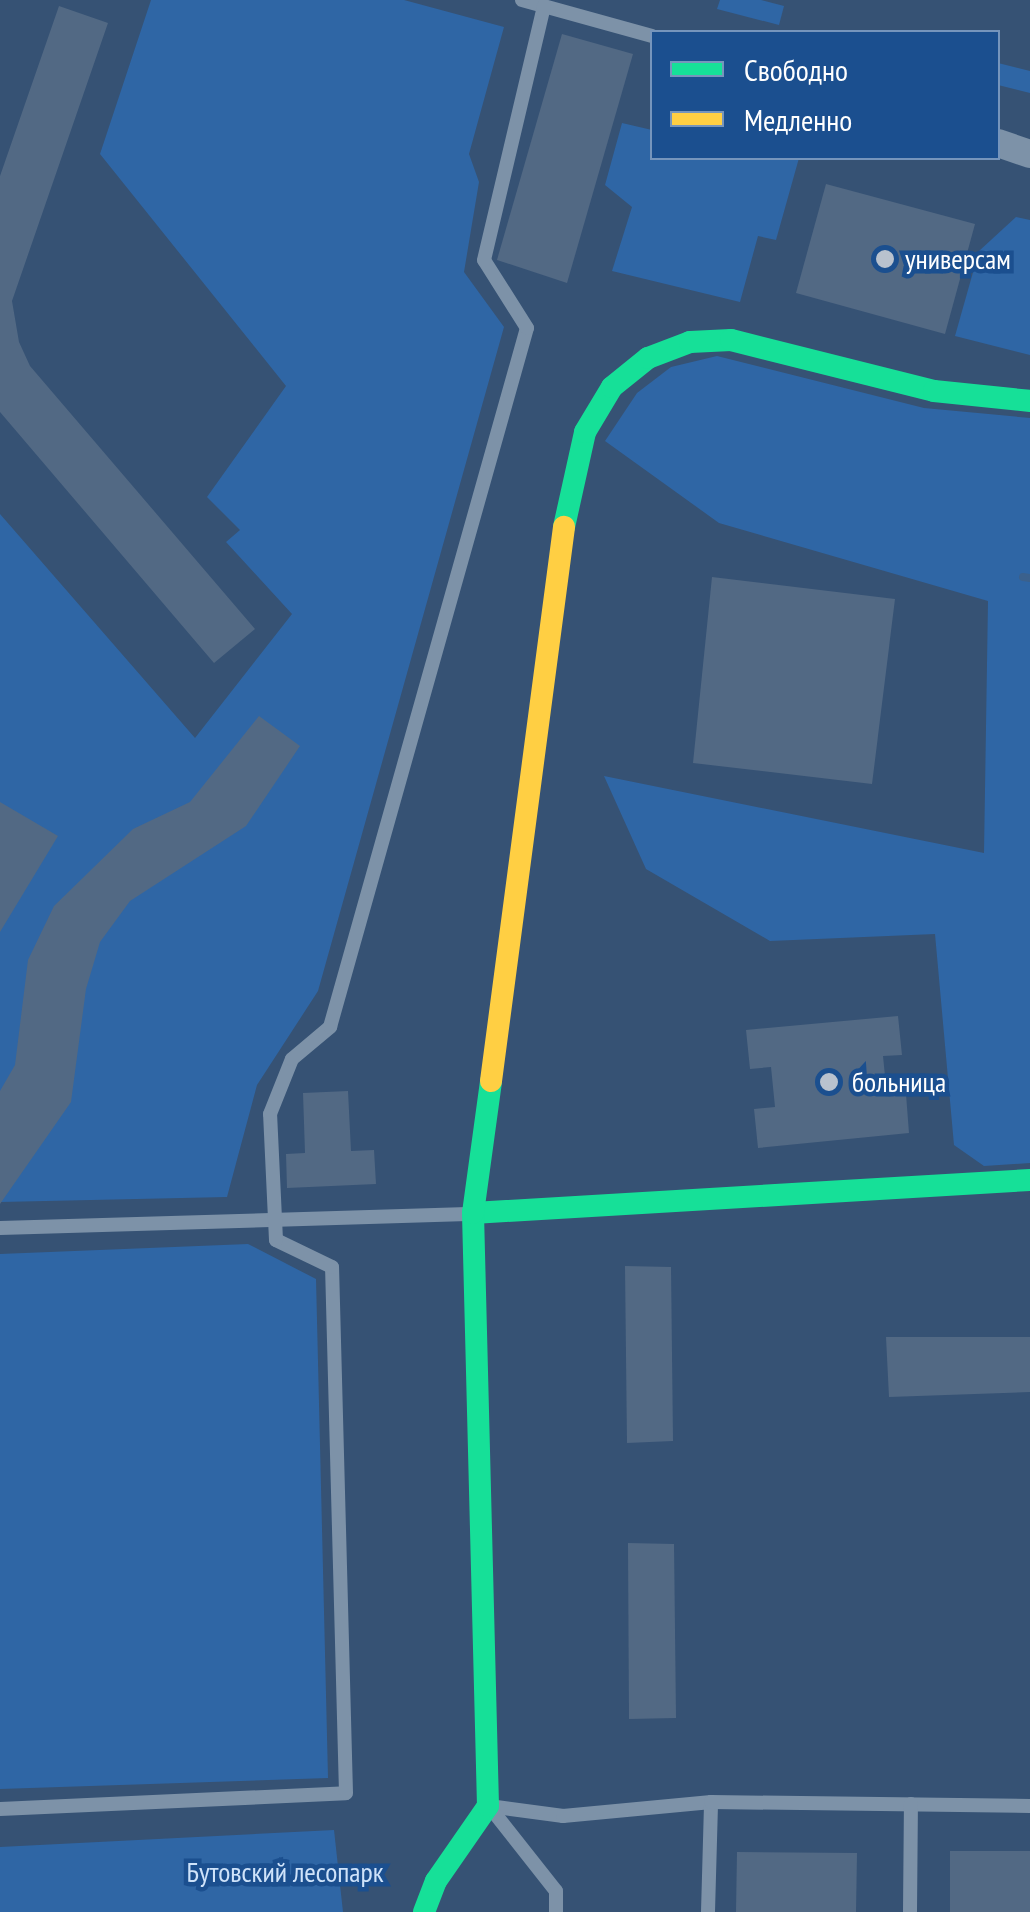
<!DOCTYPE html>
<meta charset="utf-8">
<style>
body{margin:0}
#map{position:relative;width:1030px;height:1912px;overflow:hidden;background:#365274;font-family:"PT Sans Narrow",sans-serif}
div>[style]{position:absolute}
.green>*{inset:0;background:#2f66a5}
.stream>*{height:8px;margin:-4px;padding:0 4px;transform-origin:4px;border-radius:4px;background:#3b618d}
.building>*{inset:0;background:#526984}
.lane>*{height:14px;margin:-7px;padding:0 7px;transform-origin:7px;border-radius:7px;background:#7d92a8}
.street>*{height:28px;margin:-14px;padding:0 14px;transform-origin:14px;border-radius:14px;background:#7d92a8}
.fast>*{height:22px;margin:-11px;padding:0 11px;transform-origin:11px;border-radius:11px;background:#16e098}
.slow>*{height:22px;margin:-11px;padding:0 11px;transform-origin:11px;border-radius:11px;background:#ffcf43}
.dots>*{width:28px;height:28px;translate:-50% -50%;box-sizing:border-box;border:5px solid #1b4f8f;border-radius:50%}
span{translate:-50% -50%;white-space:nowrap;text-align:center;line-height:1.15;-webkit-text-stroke:9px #1b4f8f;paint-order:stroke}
.poi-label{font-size:28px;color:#fff}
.left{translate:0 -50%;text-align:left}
.park-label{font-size:28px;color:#cfe3fa}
.legend{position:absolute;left:650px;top:30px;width:350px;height:130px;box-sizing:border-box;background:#1b4f8f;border:2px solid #7695bc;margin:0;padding:12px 18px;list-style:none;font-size:30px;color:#fff}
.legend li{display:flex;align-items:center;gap:20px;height:50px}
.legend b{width:50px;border:2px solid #7695bc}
</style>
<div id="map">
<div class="green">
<i style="clip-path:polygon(151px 0,404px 0,504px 27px,469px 154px,479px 182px,464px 272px,504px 327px,318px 991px,257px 1085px,227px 1197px,0 1202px,0 514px,195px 738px,292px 614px,226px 542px,240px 530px,207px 497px,286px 386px,100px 154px)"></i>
<i style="clip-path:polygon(720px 0,761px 0,784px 6px,779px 25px,717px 9px)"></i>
<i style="clip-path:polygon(998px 63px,1030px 71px,1030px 93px,998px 85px)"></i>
<i style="clip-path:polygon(622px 123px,652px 130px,652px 158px,799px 158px,776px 240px,758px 236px,740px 302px,612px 271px,632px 207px,605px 185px)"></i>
<i style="clip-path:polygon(1016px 217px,1030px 220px,1030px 355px,955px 336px,979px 251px)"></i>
<i style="clip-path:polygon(717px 356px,924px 408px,1030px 418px,1030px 1163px,984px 1166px,954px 1145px,935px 934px,770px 941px,646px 869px,604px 776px,984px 853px,988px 601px,719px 523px,605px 441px,637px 393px,671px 367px)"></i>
<i style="clip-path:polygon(248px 1244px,316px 1279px,328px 1778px,0 1789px,0 1254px)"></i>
<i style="clip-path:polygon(334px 1830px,343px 1912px,0 1912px,0 1847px)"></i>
</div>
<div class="stream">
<i style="left:1023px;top:577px;width:7px;rotate:8deg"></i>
</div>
<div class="building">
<i style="clip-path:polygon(59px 6px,108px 23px,12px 301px,19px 342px,30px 366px,255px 629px,214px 663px,0 412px,0 176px)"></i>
<i style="clip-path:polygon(562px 34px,633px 54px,567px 283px,497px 260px)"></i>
<i style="clip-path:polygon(826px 184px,975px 224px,945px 334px,796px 293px)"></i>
<i style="clip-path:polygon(712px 577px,895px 599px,872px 784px,693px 763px)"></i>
<i style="clip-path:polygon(259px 716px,300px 746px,246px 826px,130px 901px,100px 942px,86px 989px,71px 1102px,0 1204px,0 1091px,15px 1065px,28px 960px,54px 906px,133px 829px,190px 802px)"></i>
<i style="clip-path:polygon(0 802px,58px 836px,0 932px)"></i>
<i style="clip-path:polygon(898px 1016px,902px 1055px,883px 1056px,887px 1096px,906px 1094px,909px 1133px,758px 1148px,754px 1109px,775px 1107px,771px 1067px,750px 1069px,746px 1030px)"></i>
<i style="clip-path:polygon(348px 1091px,351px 1151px,374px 1150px,376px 1184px,287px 1188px,286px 1154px,305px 1153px,303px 1093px)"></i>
<i style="clip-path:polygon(625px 1266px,671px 1267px,673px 1441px,627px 1443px)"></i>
<i style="clip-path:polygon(886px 1337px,1030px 1337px,1030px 1392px,889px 1397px)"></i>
<i style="clip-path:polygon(628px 1543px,674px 1544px,676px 1718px,629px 1719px)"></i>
<i style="clip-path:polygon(950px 1851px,1030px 1851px,1030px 1912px,950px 1912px)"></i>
<i style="clip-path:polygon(737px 1852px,857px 1853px,856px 1912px,736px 1912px)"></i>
</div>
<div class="lane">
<i style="left:522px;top:0;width:135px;rotate:15.5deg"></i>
<i style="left:0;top:1228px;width:468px;rotate:-1.7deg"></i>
<i style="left:489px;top:1806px;width:75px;rotate:7.7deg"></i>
<i style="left:563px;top:1816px;width:149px;rotate:-5.4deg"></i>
<i style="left:0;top:1809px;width:346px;rotate:-2.6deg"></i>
<i style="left:346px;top:1793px;width:526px;rotate:-91.52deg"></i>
<i style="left:332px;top:1267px;width:62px;rotate:-154.3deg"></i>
<i style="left:276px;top:1240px;width:126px;rotate:-92.7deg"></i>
<i style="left:270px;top:1114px;width:59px;rotate:-68.2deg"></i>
<i style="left:292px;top:1059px;width:50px;rotate:-40.1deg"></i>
<i style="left:330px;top:1027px;width:726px;rotate:-74.26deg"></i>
<i style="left:527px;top:328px;width:80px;rotate:-122.3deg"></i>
<i style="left:484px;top:260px;width:261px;rotate:-76.7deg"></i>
<i style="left:492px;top:1810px;width:103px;rotate:51.7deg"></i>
<i style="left:556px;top:1891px;width:21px;rotate:90deg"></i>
<i style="left:708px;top:1912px;width:110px;rotate:-88.4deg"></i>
<i style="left:711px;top:1802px;width:319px;rotate:0.7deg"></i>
<i style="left:910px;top:1912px;width:108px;rotate:-89.5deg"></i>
</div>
<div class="street">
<i style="left:998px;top:143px;width:34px;rotate:19deg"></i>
</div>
<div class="fast">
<i style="left:564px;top:527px;width:97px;rotate:-77.5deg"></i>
<i style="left:585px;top:432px;width:52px;rotate:-59deg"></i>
<i style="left:612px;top:387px;width:46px;rotate:-38.9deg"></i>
<i style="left:648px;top:358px;width:45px;rotate:-20.9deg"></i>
<i style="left:690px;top:342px;width:41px;rotate:-2.8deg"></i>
<i style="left:731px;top:340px;width:209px;rotate:14.1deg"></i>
<i style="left:934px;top:391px;width:97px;rotate:5.9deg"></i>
<i style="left:473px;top:1213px;width:558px;rotate:-3.39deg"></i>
<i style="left:424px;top:1912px;width:33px;rotate:-69deg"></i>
<i style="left:436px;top:1881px;width:91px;rotate:-55.3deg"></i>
<i style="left:488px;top:1806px;width:593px;rotate:-91.45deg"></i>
<i style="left:473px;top:1213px;width:133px;rotate:-82.2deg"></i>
</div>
<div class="slow">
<i style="left:491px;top:1081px;width:559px;rotate:-82.49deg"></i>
</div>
<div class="dots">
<i style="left:885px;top:259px;background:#b9c2ce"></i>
<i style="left:829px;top:1082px;background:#b9c2ce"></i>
</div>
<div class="poi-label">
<span class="left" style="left:905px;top:259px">универсам</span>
<span class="left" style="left:852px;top:1082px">больница</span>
</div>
<div class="park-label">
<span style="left:285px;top:1872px">Бутовский лесопарк</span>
</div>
<ul class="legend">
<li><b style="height:12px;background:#16e098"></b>Свободно</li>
<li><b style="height:12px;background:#ffcf43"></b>Медленно</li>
</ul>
</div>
